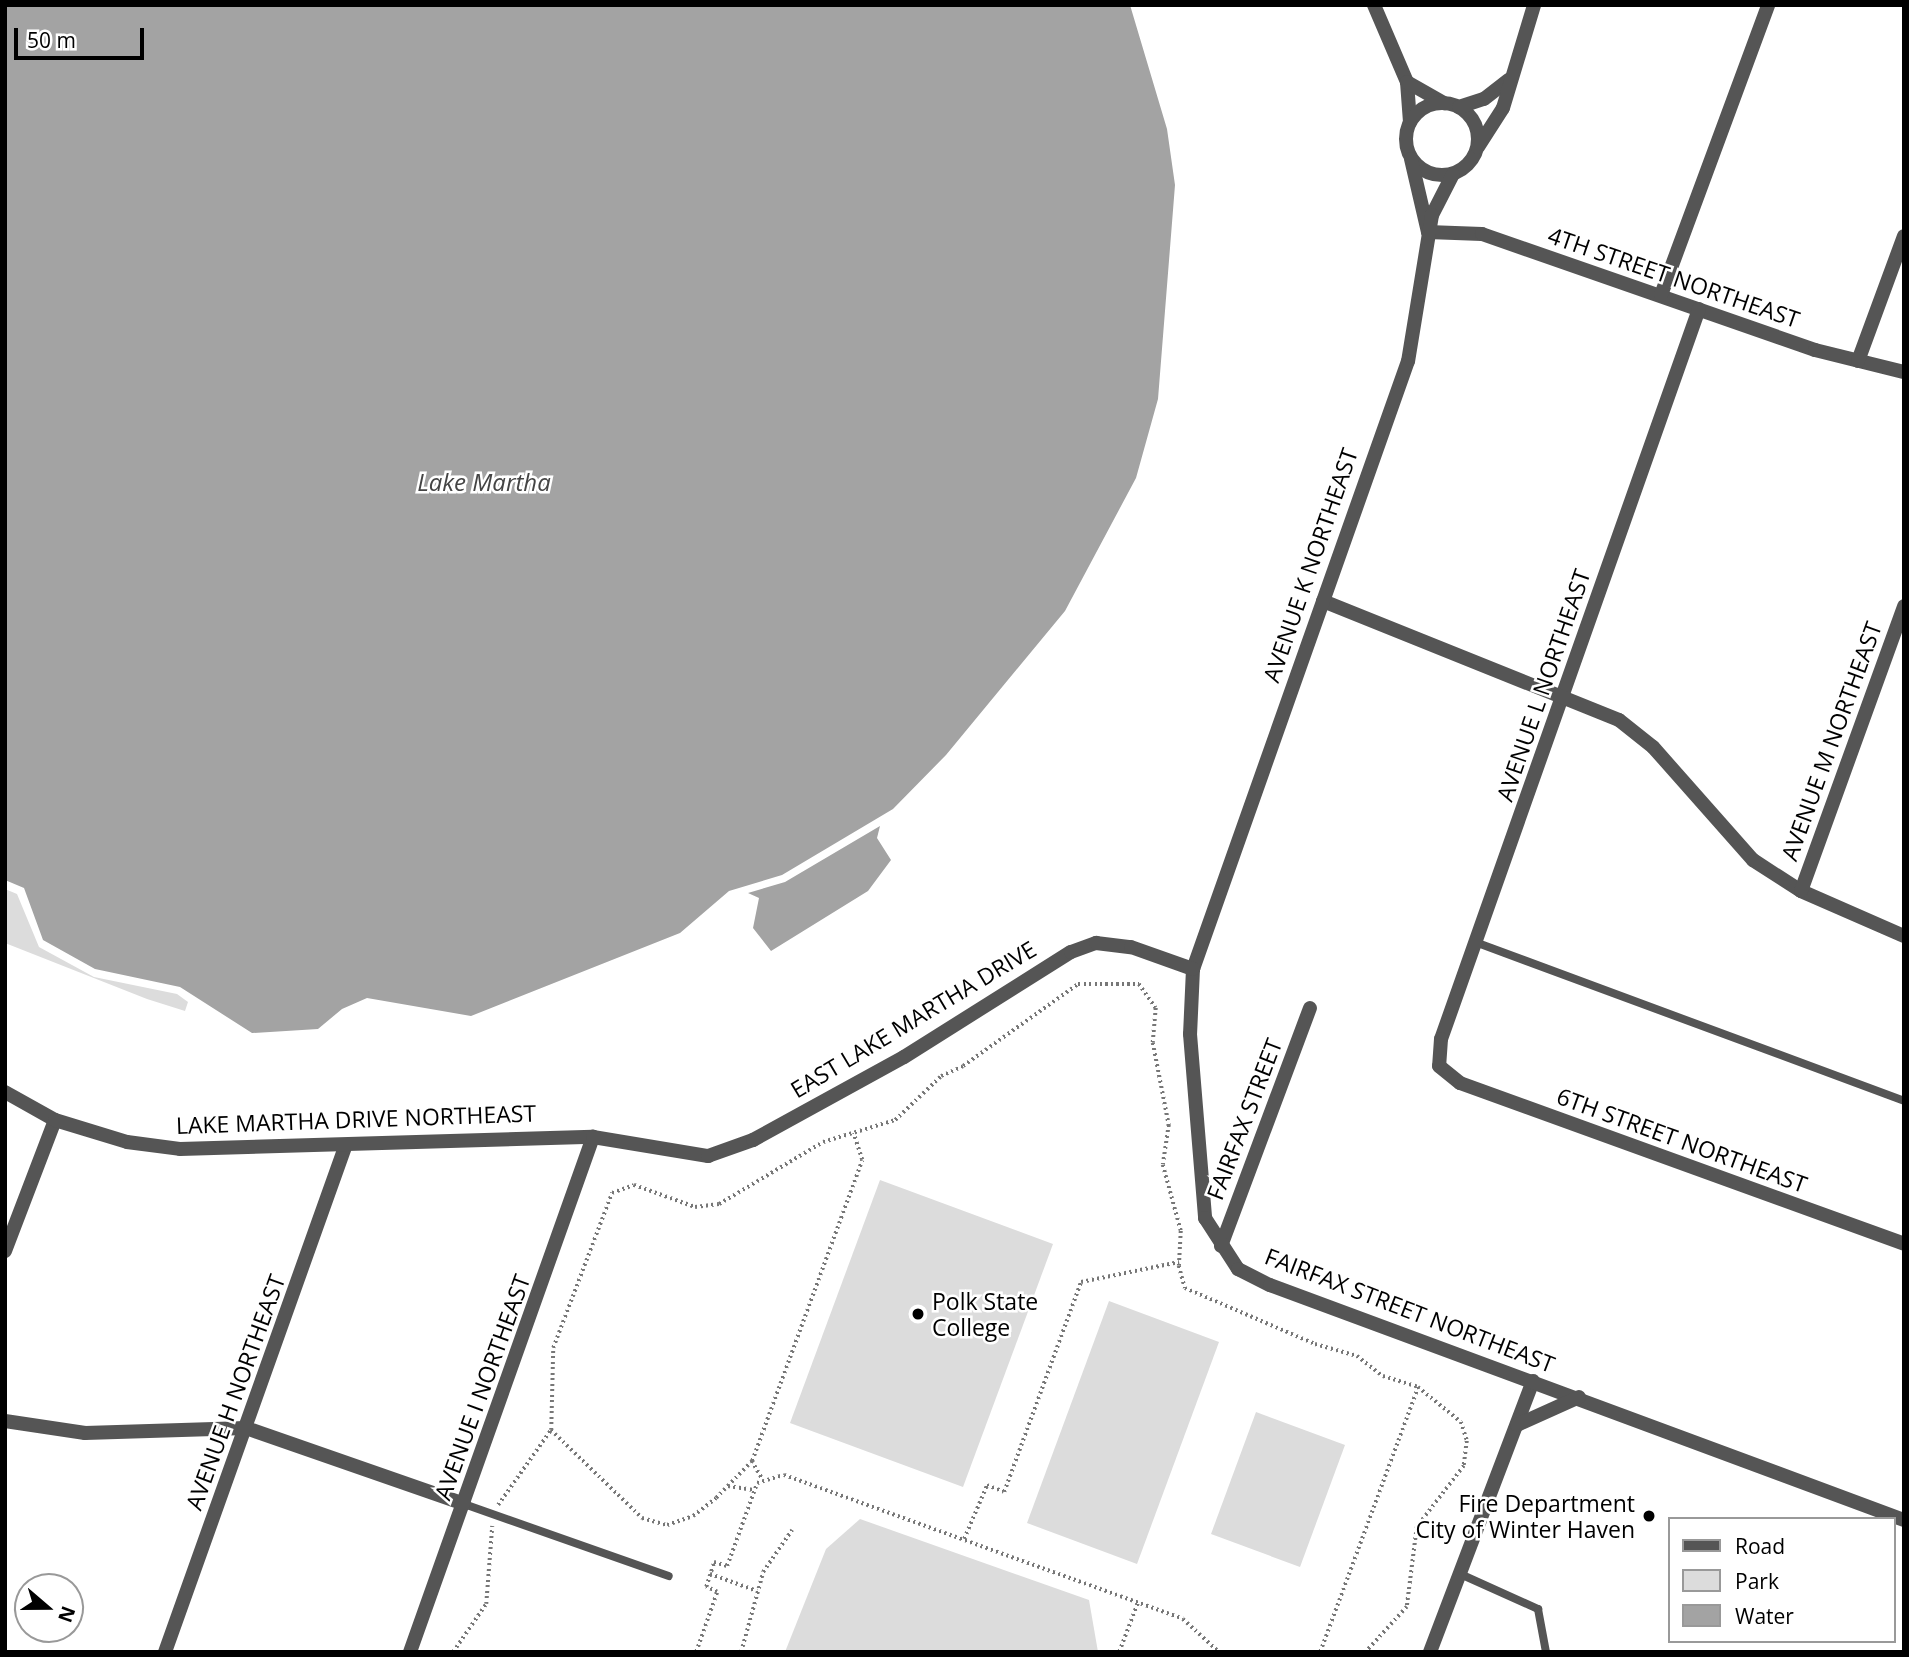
<!DOCTYPE html>
<style>
body{margin:0}
#map{position:relative;width:1909px;height:1657px;overflow:hidden;background:#fff;font-family:"Open Sans",sans-serif}
div>[style]{position:absolute}
.green>*{inset:0;background:#dcdcdc}
.water>*{inset:0;background:#a3a3a3}
.path>*{height:3.5px;margin-top:-1.75px;transform-origin:0;background:repeating-linear-gradient(90deg,#777 0 2px,transparent 0 5.5px)}
.service>*{height:8px;margin:-4px;padding:0 4px;transform-origin:4px;border-radius:4px;background:#555}
.minor>*{height:14px;margin:-7px;padding:0 7px;transform-origin:7px;border-radius:7px;background:#555}
.tertiary>*{height:14px;margin:-7px;padding:0 7px;transform-origin:7px;border-radius:7px;background:#555}
.tertiary>.ring{margin:-7px;padding:0;box-sizing:content-box;background:none;border:14px solid #555;border-radius:50%}
.dots>*{width:19px;height:19px;translate:-50% -50%;box-sizing:border-box;border:4px solid #fff;border-radius:50%}
span{translate:-50% -50%;white-space:nowrap;text-align:center;line-height:1.15;-webkit-text-stroke:5px #fff;paint-order:stroke}
.street-label{font-size:23px;color:#000}
.poi-label{font-size:23px;color:#000}
.left{translate:0 -50%;text-align:left}
.right{translate:-100% -50%;text-align:right}
.water-label{font-size:24px;color:#444;font-style:italic}
.frame{position:absolute;inset:0;border:7px solid #000;pointer-events:none}
.legend{position:absolute;left:1668px;top:1517px;width:228px;height:126px;box-sizing:border-box;background:#fff;border:2px solid #999;margin:0;padding:9px 12px;list-style:none;font-size:21px;color:#000}
.legend li{display:flex;align-items:center;gap:14px;height:35px}
.legend b{width:35px;border:2px solid #999}
.north{position:absolute;left:14px;top:1573px;width:70px;height:70px;box-sizing:border-box;background:#fff;border:2px solid #999;border-radius:50%;rotate:110deg;font-size:19px;font-weight:700;line-height:28px;text-align:center;color:#000}
.north::after{content:'';display:block;margin:auto;width:24px;height:32px;background:#000;clip-path:polygon(50% 0,100% 100%,50% 72%,0 100%)}
.scale{position:absolute;left:14px;top:28px;width:130px;height:32px;box-sizing:border-box;border:4px solid #000;border-top:0;padding-left:9px;font-size:21px;line-height:24px;white-space:nowrap;color:#000;-webkit-text-stroke:5px #fff;paint-order:stroke}
</style>
<div id="map">
<div class="green">
<i style="clip-path:polygon(5px 889px,17px 894px,39px 947px,94px 977px,177px 994px,188px 1002px,185px 1011px,147px 999px,5px 943px)"></i>
<i style="clip-path:polygon(880px 1180px,1053px 1244px,963px 1487px,790px 1423px)"></i>
<i style="clip-path:polygon(1109px 1301px,1219px 1342px,1137px 1564px,1027px 1523px)"></i>
<i style="clip-path:polygon(1256px 1412px,1345px 1445px,1300px 1567px,1211px 1534px)"></i>
<i style="clip-path:polygon(860px 1519px,1089px 1600px,1098px 1652px,785px 1652px,826px 1549px)"></i>
</div>
<div class="water">
<i style="clip-path:polygon(5px 5px,1130px 5px,1167px 129px,1175px 185px,1158px 399px,1136px 478px,1065px 611px,946px 755px,893px 809px,782px 875px,729px 891px,680px 933px,471px 1016px,367px 998px,342px 1009px,318px 1029px,252px 1033px,180px 987px,95px 969px,43px 940px,24px 888px,5px 880px)"></i>
<i style="clip-path:polygon(880px 826px,877px 838px,891px 860px,868px 891px,771px 951px,753px 928px,759px 898px,748px 893px,785px 882px)"></i>
</div>
<div class="path">
<i style="left:551px;top:1430px;width:127px;rotate:44deg"></i>
<i style="left:642px;top:1518px;width:26px;rotate:16deg"></i>
<i style="left:667px;top:1525px;width:28px;rotate:-19deg"></i>
<i style="left:693px;top:1516px;width:29px;rotate:-38deg"></i>
<i style="left:716px;top:1498px;width:52px;rotate:-45.8deg"></i>
<i style="left:752px;top:1461px;width:320px;rotate:-69.9deg"></i>
<i style="left:862px;top:1160px;width:28px;rotate:-108deg"></i>
<i style="left:752px;top:1461px;width:22px;rotate:60deg"></i>
<i style="left:728px;top:1486px;width:26px;rotate:9deg"></i>
<i style="left:498px;top:1505px;width:92px;rotate:-54.8deg"></i>
<i style="left:551px;top:1430px;width:82px;rotate:-88.6deg"></i>
<i style="left:553px;top:1348px;width:166px;rotate:-69.2deg"></i>
<i style="left:612px;top:1193px;width:23px;rotate:-20deg"></i>
<i style="left:634px;top:1185px;width:65px;rotate:19.8deg"></i>
<i style="left:695px;top:1207px;width:24px;rotate:-7deg"></i>
<i style="left:719px;top:1204px;width:121px;rotate:-30.8deg"></i>
<i style="left:823px;top:1142px;width:75px;rotate:-17deg"></i>
<i style="left:895px;top:1120px;width:64px;rotate:-43.7deg"></i>
<i style="left:941px;top:1076px;width:24px;rotate:-24deg"></i>
<i style="left:963px;top:1066px;width:141px;rotate:-35.5deg"></i>
<i style="left:1078px;top:984px;width:61px"></i>
<i style="left:1139px;top:984px;width:29px;rotate:55deg"></i>
<i style="left:1156px;top:1008px;width:35px;rotate:95deg"></i>
<i style="left:1153px;top:1043px;width:84px;rotate:79deg"></i>
<i style="left:1169px;top:1125px;width:40px;rotate:98.5deg"></i>
<i style="left:1163px;top:1165px;width:68px;rotate:74.7deg"></i>
<i style="left:1181px;top:1231px;width:35px;rotate:93deg"></i>
<i style="left:1179px;top:1266px;width:23px;rotate:75deg"></i>
<i style="left:1185px;top:1288px;width:142px;rotate:23.3deg"></i>
<i style="left:1315px;top:1344px;width:44px;rotate:15.9deg"></i>
<i style="left:1357px;top:1356px;width:33px;rotate:38deg"></i>
<i style="left:1383px;top:1376px;width:37px;rotate:17deg"></i>
<i style="left:1418px;top:1387px;width:55px;rotate:39.1deg"></i>
<i style="left:1461px;top:1422px;width:20px;rotate:72deg"></i>
<i style="left:1467px;top:1441px;width:25px;rotate:97deg"></i>
<i style="left:1464px;top:1466px;width:77px;rotate:127.6deg"></i>
<i style="left:1417px;top:1527px;width:81px;rotate:97.1deg"></i>
<i style="left:1407px;top:1607px;width:61px;rotate:132.3deg"></i>
<i style="left:964px;top:1539px;width:59px;rotate:-66.9deg"></i>
<i style="left:987px;top:1485px;width:18px;rotate:22deg"></i>
<i style="left:1004px;top:1492px;width:224px;rotate:-69.9deg"></i>
<i style="left:1081px;top:1282px;width:100px;rotate:-11.5deg"></i>
<i style="left:710px;top:1574px;width:50px;rotate:19.9deg"></i>
<i style="left:453px;top:1652px;width:58px;rotate:-55.5deg"></i>
<i style="left:486px;top:1604px;width:78px;rotate:-85.6deg"></i>
<i style="left:696px;top:1652px;width:64px;rotate:-70.7deg"></i>
<i style="left:717px;top:1592px;width:12px;rotate:-156deg"></i>
<i style="left:706px;top:1587px;width:26px;rotate:-72deg"></i>
<i style="left:714px;top:1562px;width:14px;rotate:17deg"></i>
<i style="left:727px;top:1566px;width:88px;rotate:-70.1deg"></i>
<i style="left:757px;top:1483px;width:28px;rotate:-17deg"></i>
<i style="left:784px;top:1475px;width:424px;rotate:19.8deg"></i>
<i style="left:1183px;top:1619px;width:49px;rotate:42.5deg"></i>
<i style="left:741px;top:1652px;width:83px;rotate:-74.6deg"></i>
<i style="left:763px;top:1572px;width:51px;rotate:-55.4deg"></i>
<i style="left:1119px;top:1652px;width:53px;rotate:-69.2deg"></i>
<i style="left:1320px;top:1652px;width:283px;rotate:-69.7deg"></i>
</div>
<div class="service">
<i style="left:1475px;top:942px;width:458px;rotate:20.3deg"></i>
<i style="left:464px;top:1504px;width:217px;rotate:19.4deg"></i>
<i style="left:1458px;top:1573px;width:88px;rotate:24.2deg"></i>
<i style="left:1538px;top:1609px;width:44px;rotate:79.5deg"></i>
</div>
<div class="minor">
<i style="left:1374px;top:5px;width:84px;rotate:66.8deg"></i>
<i style="left:1407px;top:82px;width:40px;rotate:85.7deg"></i>
<i style="left:1407px;top:82px;width:43px;rotate:29.6deg"></i>
<i style="left:1428px;top:232px;width:54px;rotate:2.1deg"></i>
<i style="left:1482px;top:234px;width:353px;rotate:19.2deg"></i>
<i style="left:1815px;top:350px;width:92px;rotate:13.9deg"></i>
<i style="left:1661px;top:295px;width:309px;rotate:-69.7deg"></i>
<i style="left:1699px;top:309px;width:774px;rotate:109.46deg"></i>
<i style="left:1441px;top:1039px;width:27px;rotate:94deg"></i>
<i style="left:1439px;top:1066px;width:27px;rotate:39deg"></i>
<i style="left:1460px;top:1083px;width:472px;rotate:19.9deg"></i>
<i style="left:1858px;top:361px;width:133px;rotate:-69.8deg"></i>
<i style="left:1323px;top:601px;width:319px;rotate:21.9deg"></i>
<i style="left:1619px;top:720px;width:43px;rotate:38.5deg"></i>
<i style="left:1653px;top:747px;width:151px;rotate:48.5deg"></i>
<i style="left:1753px;top:860px;width:57px;rotate:32.9deg"></i>
<i style="left:1801px;top:891px;width:112px;rotate:23.6deg"></i>
<i style="left:1801px;top:891px;width:303px;rotate:-70.1deg"></i>
<i style="left:1221px;top:1246px;width:254px;rotate:-69.5deg"></i>
<i style="left:5px;top:1251px;width:140px;rotate:-69.1deg"></i>
<i style="left:5px;top:1421px;width:81px;rotate:8.5deg"></i>
<i style="left:85px;top:1433px;width:161px;rotate:-1.8deg"></i>
<i style="left:246px;top:1428px;width:231px;rotate:19.2deg"></i>
<i style="left:165px;top:1652px;width:536px;rotate:-70.38deg"></i>
<i style="left:410px;top:1652px;width:547px;rotate:-70.44deg"></i>
<i style="left:1430px;top:1652px;width:290px;rotate:-69.2deg"></i>
</div>
<div class="tertiary">
<i class="ring" style="left:1406px;top:103px;width:58px;height:58px"></i>
<i style="left:1459px;top:107px;width:26px;rotate:-18deg"></i>
<i style="left:1484px;top:99px;width:31px;rotate:-38deg"></i>
<i style="left:1478px;top:147px;width:46px;rotate:-57.3deg"></i>
<i style="left:1503px;top:108px;width:108px;rotate:-73.2deg"></i>
<i style="left:1411px;top:159px;width:75px;rotate:76.9deg"></i>
<i style="left:1453px;top:174px;width:46px;rotate:117.1deg"></i>
<i style="left:1432px;top:215px;width:148px;rotate:99.3deg"></i>
<i style="left:1408px;top:361px;width:645px;rotate:109.47deg"></i>
<i style="left:1193px;top:969px;width:65px;rotate:92.6deg"></i>
<i style="left:1190px;top:1034px;width:185px;rotate:85.3deg"></i>
<i style="left:1205px;top:1218px;width:61px;rotate:57.1deg"></i>
<i style="left:1238px;top:1269px;width:36px;rotate:27deg"></i>
<i style="left:1270px;top:1285px;width:676px;rotate:20.34deg"></i>
<i style="left:5px;top:1092px;width:57px;rotate:29.2deg"></i>
<i style="left:55px;top:1120px;width:75px;rotate:17deg"></i>
<i style="left:127px;top:1142px;width:53px;rotate:7.5deg"></i>
<i style="left:180px;top:1149px;width:413px;rotate:-1.7deg"></i>
<i style="left:593px;top:1137px;width:117px;rotate:9.4deg"></i>
<i style="left:708px;top:1156px;width:48px;rotate:-19.6deg"></i>
<i style="left:753px;top:1140px;width:172px;rotate:-28.8deg"></i>
<i style="left:904px;top:1057px;width:197px;rotate:-32.2deg"></i>
<i style="left:1071px;top:952px;width:27px;rotate:-20deg"></i>
<i style="left:1096px;top:943px;width:35px;rotate:7deg"></i>
<i style="left:1131px;top:947px;width:66px;rotate:19.5deg"></i>
<i style="left:1517px;top:1425px;width:68px;rotate:-24.3deg"></i>
</div>
<div class="dots">
<i style="left:918px;top:1314px;background:#000"></i>
<i style="left:1649px;top:1516px;background:#000"></i>
</div>
<div class="street-label">
<span style="left:1674px;top:277px;rotate:19deg">4TH STREET NORTHEAST</span>
<span style="left:1310px;top:565px;rotate:-71deg">AVENUE K NORTHEAST</span>
<span style="left:1543px;top:685px;rotate:-71deg">AVENUE L NORTHEAST</span>
<span style="left:1831px;top:741px;rotate:-70deg">AVENUE M NORTHEAST</span>
<span style="left:913px;top:1019px;rotate:-31deg">EAST LAKE MARTHA DRIVE</span>
<span style="left:356px;top:1119px;rotate:-2deg">LAKE MARTHA DRIVE NORTHEAST</span>
<span style="left:1244px;top:1119px;rotate:-69deg">FAIRFAX STREET</span>
<span style="left:1682px;top:1140px;rotate:20deg">6TH STREET NORTHEAST</span>
<span style="left:1410px;top:1310px;rotate:21deg">FAIRFAX STREET NORTHEAST</span>
<span style="left:482px;top:1387px;rotate:-70deg">AVENUE I NORTHEAST</span>
<span style="left:235px;top:1392px;rotate:-70deg">AVENUE H NORTHEAST</span>
</div>
<div class="poi-label">
<span class="left" style="left:932px;top:1314px">Polk State<br>College</span>
<span class="right" style="left:1635px;top:1516px">Fire Department<br>City of Winter Haven</span>
</div>
<div class="water-label">
<span style="left:484px;top:482px">Lake Martha</span>
</div>
<div class="frame"></div>
<ul class="legend">
<li><b style="height:9px;background:#555"></b>Road</li>
<li><b style="height:19px;background:#dcdcdc"></b>Park</li>
<li><b style="height:19px;background:#a3a3a3"></b>Water</li>
</ul>
<div class="north">N</div>
<div class="scale">50 m</div>
</div>
